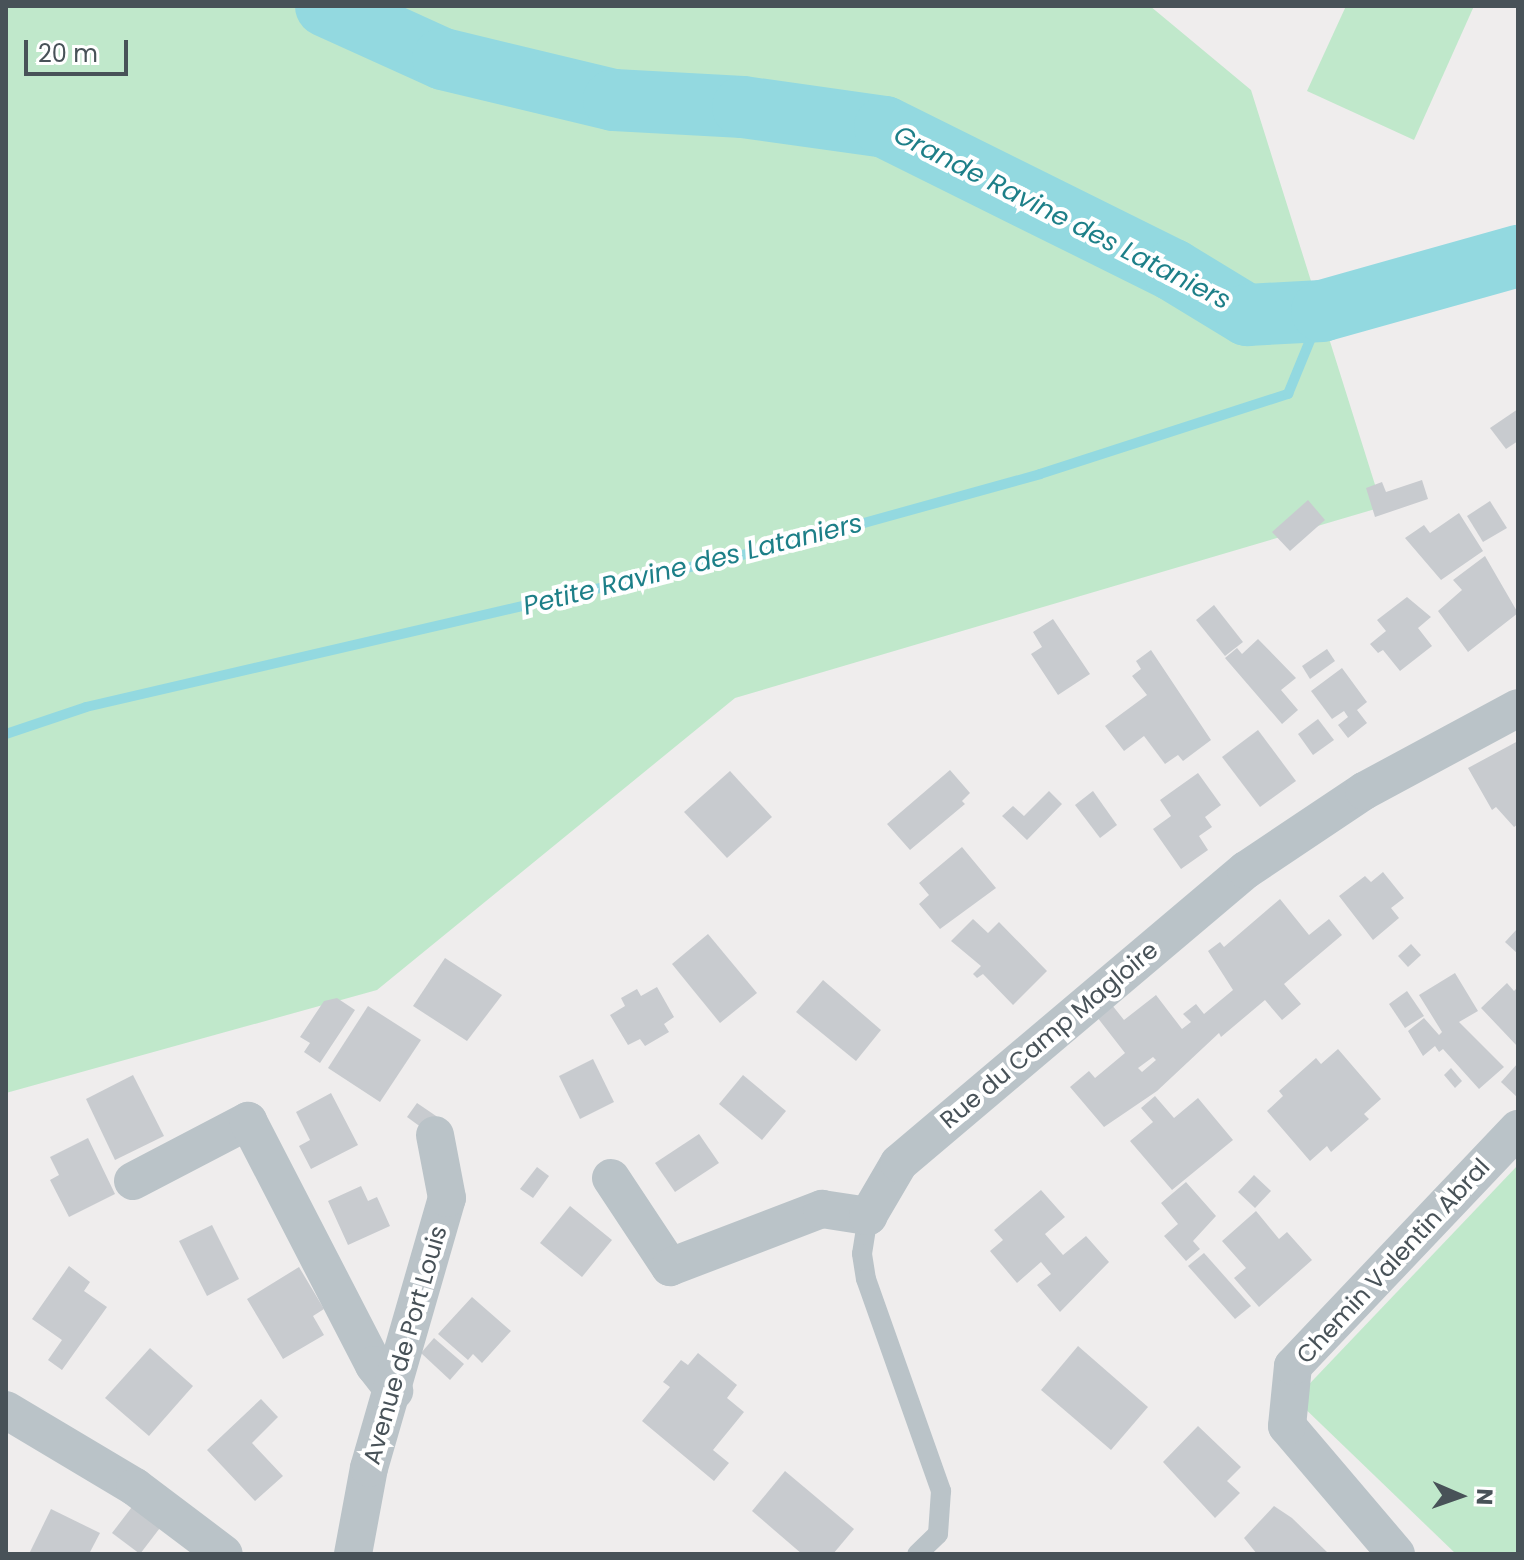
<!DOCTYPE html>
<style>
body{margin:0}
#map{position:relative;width:1524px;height:1560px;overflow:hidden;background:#efeded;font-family:Poppins,sans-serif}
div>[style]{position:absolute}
.green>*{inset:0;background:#c0e8cb}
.stream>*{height:10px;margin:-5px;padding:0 5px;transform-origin:5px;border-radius:5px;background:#93d9e0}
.river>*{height:62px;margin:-31px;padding:0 31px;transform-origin:31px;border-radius:31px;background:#93d9e0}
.building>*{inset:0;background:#c8cbcf}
.lane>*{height:20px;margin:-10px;padding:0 10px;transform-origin:10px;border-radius:10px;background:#bac3c8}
.street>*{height:38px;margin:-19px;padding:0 19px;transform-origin:19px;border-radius:19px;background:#bac3c8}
span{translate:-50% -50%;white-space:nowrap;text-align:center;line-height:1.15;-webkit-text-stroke:8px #fff;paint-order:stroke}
.street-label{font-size:24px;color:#485258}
.water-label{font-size:26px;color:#1d7f88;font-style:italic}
.frame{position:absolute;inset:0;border:8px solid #485258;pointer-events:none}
.north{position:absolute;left:1420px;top:1456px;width:80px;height:80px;-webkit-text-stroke:6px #fff;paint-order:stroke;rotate:92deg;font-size:22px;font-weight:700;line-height:32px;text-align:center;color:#485258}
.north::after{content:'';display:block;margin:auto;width:28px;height:36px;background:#485258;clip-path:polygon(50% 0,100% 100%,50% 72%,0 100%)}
.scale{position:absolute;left:24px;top:40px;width:104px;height:36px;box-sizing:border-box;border:4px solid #485258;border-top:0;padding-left:10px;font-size:24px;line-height:28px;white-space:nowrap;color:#485258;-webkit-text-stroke:6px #fff;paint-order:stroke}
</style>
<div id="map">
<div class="green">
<i style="clip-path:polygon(6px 6px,1150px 6px,1251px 90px,1382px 507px,735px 698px,377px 990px,6px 1093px)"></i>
<i style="clip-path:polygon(1346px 6px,1474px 6px,1414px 140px,1307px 91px)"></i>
<i style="clip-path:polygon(1518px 1165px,1518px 1554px,1456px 1554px,1295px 1399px)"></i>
</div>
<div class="stream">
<i style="left:6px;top:734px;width:84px;rotate:-18.6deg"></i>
<i style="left:86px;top:707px;width:713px;rotate:-13.04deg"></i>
<i style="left:781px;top:546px;width:269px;rotate:-15.5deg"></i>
<i style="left:1040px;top:474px;width:261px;rotate:-17.9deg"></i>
<i style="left:1288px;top:394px;width:90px;rotate:-67.7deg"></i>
</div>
<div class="river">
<i style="left:326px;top:6px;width:128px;rotate:24.4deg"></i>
<i style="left:443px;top:59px;width:176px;rotate:13.5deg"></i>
<i style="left:614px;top:100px;width:129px;rotate:3.1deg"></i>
<i style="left:743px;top:107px;width:143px;rotate:8deg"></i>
<i style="left:885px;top:127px;width:322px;rotate:26.4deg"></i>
<i style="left:1173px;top:270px;width:87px;rotate:31.3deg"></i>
<i style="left:1247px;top:315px;width:75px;rotate:-3.1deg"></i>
<i style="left:1322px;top:311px;width:204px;rotate:-15.7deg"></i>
</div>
<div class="building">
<i style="clip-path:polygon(1518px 409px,1518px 441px,1506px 449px,1490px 428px)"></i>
<i style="clip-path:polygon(1422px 480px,1428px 499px,1375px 517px,1366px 488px,1382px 482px,1386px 492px)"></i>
<i style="clip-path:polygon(1308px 500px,1325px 520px,1290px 551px,1272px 532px)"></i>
<i style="clip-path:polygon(1490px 501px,1507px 528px,1483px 542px,1467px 516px)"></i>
<i style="clip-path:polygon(1459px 513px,1483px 551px,1441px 580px,1405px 538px,1424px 525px,1430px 533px)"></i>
<i style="clip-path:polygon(1485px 556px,1518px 613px,1468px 652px,1438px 611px,1462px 590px,1453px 580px)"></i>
<i style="clip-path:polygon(1407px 597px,1431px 617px,1418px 628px,1432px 646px,1400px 671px,1383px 650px,1378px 653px,1370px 644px,1386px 631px,1377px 620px)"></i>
<i style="clip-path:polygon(1214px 605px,1243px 642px,1225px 656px,1196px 620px)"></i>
<i style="clip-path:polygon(1053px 619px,1090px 674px,1058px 695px,1031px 654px,1042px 647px,1033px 632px)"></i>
<i style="clip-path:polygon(1258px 639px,1296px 678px,1281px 690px,1298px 710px,1282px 724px,1225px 658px,1237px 648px,1242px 654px)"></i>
<i style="clip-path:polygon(1327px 649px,1335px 661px,1310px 679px,1302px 666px)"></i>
<i style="clip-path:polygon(1151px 650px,1211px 740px,1183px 761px,1178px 755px,1165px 764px,1144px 736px,1124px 751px,1105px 726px,1147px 695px,1132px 676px,1141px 669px,1136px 661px)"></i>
<i style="clip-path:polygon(1342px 668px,1367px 702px,1357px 710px,1367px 723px,1348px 738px,1338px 725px,1348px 717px,1344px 711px,1332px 719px,1311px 691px)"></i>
<i style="clip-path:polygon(1318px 719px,1334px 740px,1313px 755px,1298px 734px)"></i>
<i style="clip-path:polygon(1258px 730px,1296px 781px,1260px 807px,1222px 757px)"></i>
<i style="clip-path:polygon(1518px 741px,1518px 824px,1514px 827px,1496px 807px,1492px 810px,1468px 768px)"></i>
<i style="clip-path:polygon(950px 770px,970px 793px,962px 801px,965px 804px,910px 850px,887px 824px)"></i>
<i style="clip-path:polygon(730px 771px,772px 817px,727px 858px,684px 812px)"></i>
<i style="clip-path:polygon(1198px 773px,1221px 805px,1205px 817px,1212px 827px,1199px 836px,1208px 850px,1181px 869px,1153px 829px,1171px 816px,1160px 800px)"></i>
<i style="clip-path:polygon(1049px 791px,1062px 804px,1027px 840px,1002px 816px,1013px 806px,1024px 816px)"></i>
<i style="clip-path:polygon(1093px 791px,1117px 825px,1100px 838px,1075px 805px)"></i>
<i style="clip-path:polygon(962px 847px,996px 888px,940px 929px,919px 904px,929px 895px,919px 883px)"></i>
<i style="clip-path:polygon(1383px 872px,1404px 898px,1391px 908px,1399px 918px,1373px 940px,1339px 896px,1365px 876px,1371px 882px)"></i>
<i style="clip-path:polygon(evenodd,1280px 899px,1309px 935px,1329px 919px,1342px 935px,1284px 984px,1301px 1004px,1282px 1020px,1265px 1000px,1221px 1037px,1219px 1033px,1157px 1091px,1104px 1127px,1070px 1087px,1089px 1071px,1095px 1078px,1125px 1053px,1097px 1017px,1112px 1005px,1124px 1020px,1156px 995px,1182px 1029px,1191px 1022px,1183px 1014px,1196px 1004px,1204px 1014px,1233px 990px,1208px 951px,1220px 942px,1224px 947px,1280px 899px,1153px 1057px,1156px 1060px,1142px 1072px,1138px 1068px,1153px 1057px)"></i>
<i style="clip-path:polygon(973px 919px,988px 933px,999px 922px,1047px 971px,1013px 1005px,983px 974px,977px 978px,973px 974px,981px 966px,951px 941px)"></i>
<i style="clip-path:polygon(1518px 928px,1518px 954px,1505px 942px)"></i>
<i style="clip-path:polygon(708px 934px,757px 993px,720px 1023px,672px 964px)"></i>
<i style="clip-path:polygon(1411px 944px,1421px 955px,1408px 967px,1398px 956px)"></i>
<i style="clip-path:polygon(445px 958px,502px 995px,467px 1041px,413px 1006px)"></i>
<i style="clip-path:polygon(1455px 973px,1478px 1011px,1459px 1022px,1504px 1067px,1479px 1089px,1443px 1049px,1439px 1052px,1435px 1046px,1423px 1056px,1408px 1031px,1424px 1018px,1439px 1035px,1442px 1032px,1419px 995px)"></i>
<i style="clip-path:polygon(823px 980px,881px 1030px,856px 1061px,796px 1012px)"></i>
<i style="clip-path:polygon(1507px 983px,1514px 991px,1518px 987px,1518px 1047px,1481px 1008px)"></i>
<i style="clip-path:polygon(657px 987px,674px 1017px,664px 1024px,669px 1032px,645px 1046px,640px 1039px,628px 1045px,610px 1015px,625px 1006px,621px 998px,637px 989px,641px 996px)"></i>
<i style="clip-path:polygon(1407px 991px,1424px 1016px,1405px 1028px,1389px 1004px)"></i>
<i style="clip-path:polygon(337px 998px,355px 1010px,320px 1063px,304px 1052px,310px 1043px,300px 1037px,324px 1001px)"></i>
<i style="clip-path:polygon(368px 1006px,421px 1040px,380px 1102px,328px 1068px)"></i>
<i style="clip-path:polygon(1338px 1049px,1381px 1099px,1364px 1114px,1369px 1119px,1331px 1152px,1327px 1146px,1310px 1161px,1267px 1111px,1283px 1096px,1279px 1091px,1316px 1058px,1321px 1064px)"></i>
<i style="clip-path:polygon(593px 1059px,614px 1102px,580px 1119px,559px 1076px)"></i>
<i style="clip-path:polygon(1518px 1063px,1518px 1098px,1501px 1082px)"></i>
<i style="clip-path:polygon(1451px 1068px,1462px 1081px,1455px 1088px,1444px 1075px)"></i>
<i style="clip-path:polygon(133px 1075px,164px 1136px,115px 1160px,86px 1099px)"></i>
<i style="clip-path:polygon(743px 1075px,786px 1111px,762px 1140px,719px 1104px)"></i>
<i style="clip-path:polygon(331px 1093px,358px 1145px,311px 1169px,299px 1146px,310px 1140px,296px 1112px)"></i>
<i style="clip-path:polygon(1155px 1096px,1174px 1118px,1198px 1098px,1233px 1140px,1172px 1190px,1130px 1141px,1153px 1122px,1141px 1108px)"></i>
<i style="clip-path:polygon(417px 1103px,439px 1118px,429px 1133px,407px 1117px)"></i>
<i style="clip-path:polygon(699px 1134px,719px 1163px,675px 1192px,655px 1163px)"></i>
<i style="clip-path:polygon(88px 1138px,115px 1194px,69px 1217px,50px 1180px,59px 1175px,50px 1157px)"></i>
<i style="clip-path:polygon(537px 1167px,549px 1176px,533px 1198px,520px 1189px)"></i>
<i style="clip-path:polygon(1254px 1175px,1271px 1191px,1255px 1208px,1238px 1192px)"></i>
<i style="clip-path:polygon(1186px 1182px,1216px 1216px,1193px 1241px,1200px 1249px,1186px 1261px,1164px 1236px,1178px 1224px,1161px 1203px)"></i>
<i style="clip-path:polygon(361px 1186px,368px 1201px,377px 1197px,390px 1226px,348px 1245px,328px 1201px)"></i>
<i style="clip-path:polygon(1041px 1190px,1065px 1217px,1045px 1234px,1063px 1255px,1086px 1236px,1109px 1262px,1060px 1312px,1037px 1285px,1051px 1274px,1041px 1262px,1017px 1283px,990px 1251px,1003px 1240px,994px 1230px)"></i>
<i style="clip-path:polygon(570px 1206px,612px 1240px,582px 1277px,540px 1243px)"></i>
<i style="clip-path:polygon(1256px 1211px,1279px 1239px,1287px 1232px,1312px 1260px,1259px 1307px,1234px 1278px,1246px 1268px,1222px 1241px)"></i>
<i style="clip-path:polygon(212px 1225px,239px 1279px,207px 1296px,179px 1241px)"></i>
<i style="clip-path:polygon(1204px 1253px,1251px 1306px,1235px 1319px,1188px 1266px)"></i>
<i style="clip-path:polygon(69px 1266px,90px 1282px,84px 1291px,107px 1307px,62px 1370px,48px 1360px,62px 1340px,32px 1319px)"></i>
<i style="clip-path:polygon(299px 1267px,324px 1309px,313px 1316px,324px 1335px,283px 1359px,247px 1299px)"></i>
<i style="clip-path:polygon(472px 1297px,511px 1331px,482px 1363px,473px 1354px,468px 1360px,438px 1334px)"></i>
<i style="clip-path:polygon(434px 1338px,464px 1364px,450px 1380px,421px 1353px)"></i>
<i style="clip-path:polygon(1078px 1346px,1148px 1407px,1111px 1450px,1041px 1390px)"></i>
<i style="clip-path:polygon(150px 1348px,193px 1386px,149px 1436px,105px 1398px)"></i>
<i style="clip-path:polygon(698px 1353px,737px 1385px,727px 1398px,744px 1412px,713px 1450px,729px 1463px,714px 1481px,642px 1421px,670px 1387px,663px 1382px,681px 1360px,688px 1365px)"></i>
<i style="clip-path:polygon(261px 1399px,278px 1417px,252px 1443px,283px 1476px,255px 1501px,207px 1450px)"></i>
<i style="clip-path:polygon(1198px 1426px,1241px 1467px,1227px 1481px,1240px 1493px,1215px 1518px,1163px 1462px)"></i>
<i style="clip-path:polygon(785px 1471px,854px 1529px,833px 1554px,802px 1554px,752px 1511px)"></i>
<i style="clip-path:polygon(135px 1503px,166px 1520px,140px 1554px,112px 1533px)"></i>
<i style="clip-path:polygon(1274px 1506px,1292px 1518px,1327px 1552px,1257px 1554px,1244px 1538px)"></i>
<i style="clip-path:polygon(51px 1509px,100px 1533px,89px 1554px,29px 1554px)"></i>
</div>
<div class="lane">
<i style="left:868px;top:1216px;width:38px;rotate:99deg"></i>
<i style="left:862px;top:1254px;width:25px;rotate:81deg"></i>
<i style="left:866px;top:1279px;width:225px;rotate:70.5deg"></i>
<i style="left:941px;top:1491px;width:43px;rotate:94deg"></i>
<i style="left:938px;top:1534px;width:29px;rotate:136deg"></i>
</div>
<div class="street">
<i style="left:611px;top:1178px;width:107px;rotate:56.5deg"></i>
<i style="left:670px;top:1267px;width:163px;rotate:-20.9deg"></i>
<i style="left:822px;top:1209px;width:47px;rotate:8.7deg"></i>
<i style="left:868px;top:1216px;width:61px;rotate:-59.7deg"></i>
<i style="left:899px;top:1163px;width:454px;rotate:-40.2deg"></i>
<i style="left:1246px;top:870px;width:142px;rotate:-33.8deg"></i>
<i style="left:1364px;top:791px;width:175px;rotate:-28.3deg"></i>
<i style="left:133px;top:1181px;width:130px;rotate:-27.6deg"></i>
<i style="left:248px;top:1121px;width:275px;rotate:62.7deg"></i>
<i style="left:374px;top:1365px;width:33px;rotate:52deg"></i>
<i style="left:6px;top:1410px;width:150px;rotate:30.8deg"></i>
<i style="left:135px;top:1487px;width:111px;rotate:37deg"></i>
<i style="left:353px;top:1554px;width:87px;rotate:-79.5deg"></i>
<i style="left:369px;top:1468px;width:281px;rotate:-73.9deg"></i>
<i style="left:447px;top:1198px;width:64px;rotate:-100.8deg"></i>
<i style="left:1396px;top:1554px;width:168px;rotate:-130.4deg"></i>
<i style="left:1287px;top:1426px;width:60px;rotate:-84.3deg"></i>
<i style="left:1293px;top:1366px;width:327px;rotate:-46.5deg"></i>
</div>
<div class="street-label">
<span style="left:1049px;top:1035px;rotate:-40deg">Rue du Camp Magloire</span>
<span style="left:1393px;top:1261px;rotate:-47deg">Chemin Valentin Abral</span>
<span style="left:405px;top:1345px;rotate:-74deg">Avenue de Port Louis</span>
</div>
<div class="water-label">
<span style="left:1062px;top:218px;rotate:27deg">Grande Ravine des Lataniers</span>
<span style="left:693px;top:565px;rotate:-14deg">Petite Ravine des Lataniers</span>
</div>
<div class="frame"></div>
<div class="north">N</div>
<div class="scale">20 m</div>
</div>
